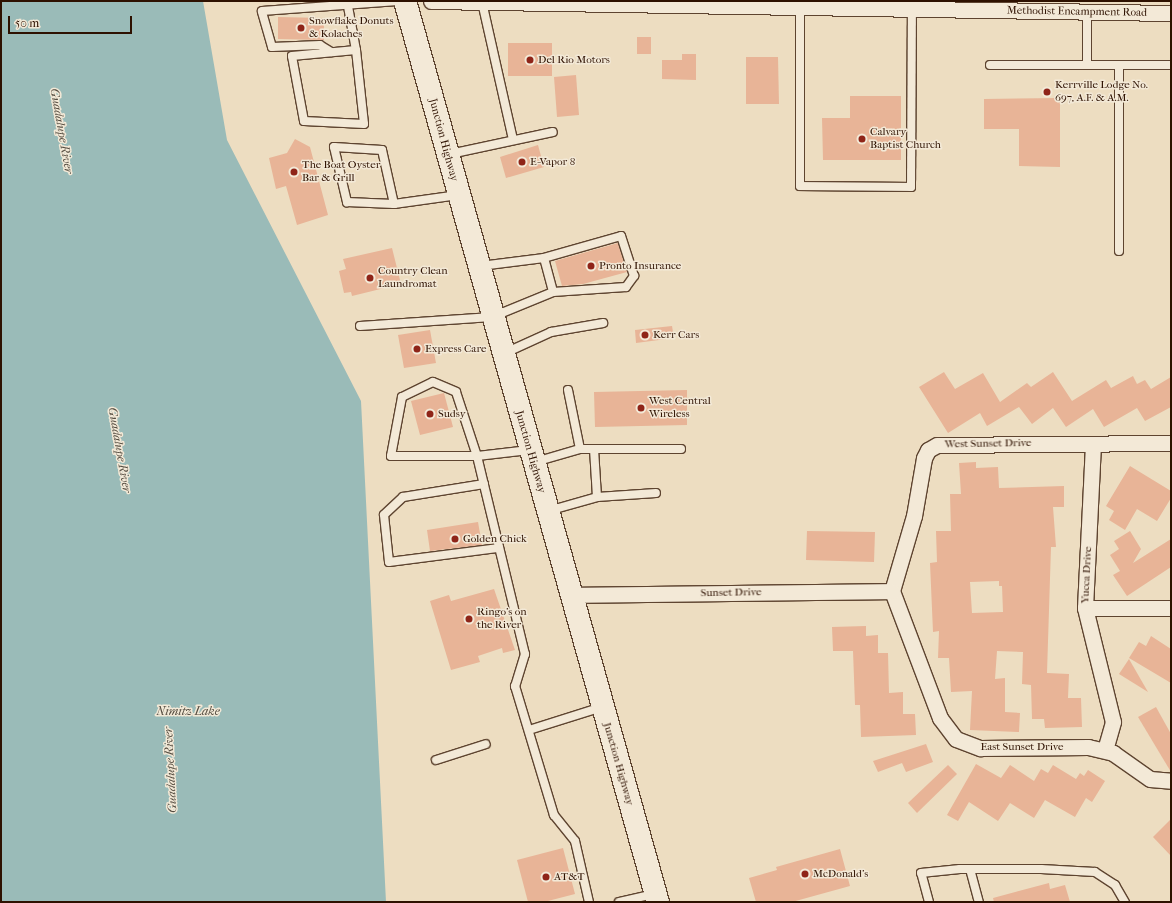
<!DOCTYPE html>
<style>
body{margin:0}
#map{position:relative;width:1172px;height:903px;overflow:hidden;background:#edddc1;font-family:"IM FELL French Canon",serif}
div>[style]{position:absolute}
.water>*{inset:0;background:#9abbb8}
.building>*{inset:0;background:#e8b497}
.roads{filter:drop-shadow(1px 0 #5e4430) drop-shadow(-1px 0 #5e4430) drop-shadow(0 1px #5e4430) drop-shadow(0 -1px #5e4430)}
.lane>*{height:8px;margin:-4px;padding:0 4px;transform-origin:4px;border-radius:4px;background:#f3e9d7}
.street>*{height:15px;margin:-7.5px;padding:0 7.5px;transform-origin:7.5px;border-radius:7.5px;background:#f3e9d7}
.secondary>*{height:22px;margin:-11px;padding:0 11px;transform-origin:11px;border-radius:11px;background:#f3e9d7}
.dots>*{width:11px;height:11px;translate:-50% -50%;box-sizing:border-box;border:2px solid #f3e9d7;border-radius:50%}
span{translate:-50% -50%;white-space:nowrap;text-align:center;line-height:1.15;-webkit-text-stroke:3px #f3e9d7;paint-order:stroke}
.street-label{font-size:11px;color:#2e1100}
.poi-label{font-size:11px;color:#2e1100}
.left{translate:0 -50%;text-align:left}
.water-label{font-size:12px;color:#544c40;font-style:italic}
.frame{position:absolute;inset:0;border:2px solid #2e1100;pointer-events:none}
.scale{position:absolute;left:8px;top:16px;width:124px;height:18px;box-sizing:border-box;border:2px solid #2e1100;border-top:0;padding-left:5px;font-size:12px;line-height:14px;white-space:nowrap;color:#2e1100;-webkit-text-stroke:3px #f3e9d7;paint-order:stroke}
</style>
<div id="map">
<div class="water">
<i style="clip-path:polygon(1px 1px,203px 1px,227px 140px,361px 401px,386px 902px,1px 902px)"></i>
</div>
<div class="building">
<i style="clip-path:polygon(278px 17px,324px 18px,324px 40px,278px 39px)"></i>
<i style="clip-path:polygon(637px 37px,651px 37px,651px 54px,637px 54px)"></i>
<i style="clip-path:polygon(508px 43px,552px 43px,552px 76px,508px 76px)"></i>
<i style="clip-path:polygon(682px 54px,696px 54px,696px 80px,662px 79px,662px 60px,682px 60px)"></i>
<i style="clip-path:polygon(746px 57px,778px 57px,779px 104px,746px 104px)"></i>
<i style="clip-path:polygon(576px 75px,579px 115px,557px 117px,554px 77px)"></i>
<i style="clip-path:polygon(850px 96px,901px 96px,901px 160px,823px 160px,822px 118px,850px 118px)"></i>
<i style="clip-path:polygon(1060px 98px,1060px 167px,1019px 166px,1019px 129px,984px 129px,984px 99px)"></i>
<i style="clip-path:polygon(295px 139px,310px 147px,328px 215px,297px 225px,286px 186px,276px 189px,269px 158px,287px 153px)"></i>
<i style="clip-path:polygon(538px 145px,544px 167px,506px 178px,500px 157px)"></i>
<i style="clip-path:polygon(618px 243px,627px 272px,583px 284px,562px 286px,555px 261px)"></i>
<i style="clip-path:polygon(392px 248px,401px 284px,352px 296px,351px 292px,344px 293px,339px 271px,346px 269px,343px 259px)"></i>
<i style="clip-path:polygon(672px 326px,674px 338px,636px 343px,635px 330px)"></i>
<i style="clip-path:polygon(430px 330px,436px 363px,404px 368px,398px 335px)"></i>
<i style="clip-path:polygon(944px 372px,955px 389px,983px 373px,1000px 402px,1027px 383px,1031px 387px,1053px 372px,1072px 401px,1106px 380px,1111px 388px,1133px 376px,1137px 384px,1145px 380px,1151px 389px,1171px 377px,1171px 407px,1145px 421px,1137px 408px,1104px 427px,1093px 409px,1066px 427px,1053px 408px,1032px 424px,1019px 407px,987px 426px,980px 413px,948px 433px,919px 387px)"></i>
<i style="clip-path:polygon(687px 390px,687px 425px,595px 427px,594px 392px)"></i>
<i style="clip-path:polygon(444px 393px,453px 427px,420px 435px,411px 401px)"></i>
<i style="clip-path:polygon(evenodd,976px 462px,976px 468px,998px 467px,999px 488px,1064px 486px,1064px 507px,1053px 507px,1056px 547px,1051px 547px,1047px 673px,1069px 674px,1068px 698px,1081px 698px,1082px 727px,1045px 728px,1044px 719px,1032px 719px,1031px 685px,1022px 684px,1023px 652px,997px 651px,995px 679px,1005px 678px,1005px 712px,1020px 713px,1019px 732px,970px 730px,972px 691px,951px 692px,949px 658px,938px 658px,939px 631px,933px 632px,930px 563px,937px 562px,936px 531px,951px 531px,950px 494px,961px 494px,959px 463px,976px 462px,999px 581px,999px 586px,1002px 586px,1003px 612px,972px 613px,970px 582px,999px 581px)"></i>
<i style="clip-path:polygon(1130px 466px,1171px 491px,1171px 498px,1157px 521px,1137px 509px,1125px 530px,1109px 520px,1114px 511px,1106px 506px)"></i>
<i style="clip-path:polygon(478px 522px,482px 545px,430px 551px,427px 530px)"></i>
<i style="clip-path:polygon(807px 531px,875px 532px,874px 562px,806px 560px)"></i>
<i style="clip-path:polygon(1130px 531px,1141px 549px,1133px 563px,1171px 539px,1171px 567px,1127px 596px,1113px 575px,1120px 571px,1110px 555px,1119px 549px,1114px 541px)"></i>
<i style="clip-path:polygon(494px 589px,515px 650px,503px 653px,502px 648px,478px 656px,480px 662px,451px 670px,430px 601px,449px 595px,451px 601px)"></i>
<i style="clip-path:polygon(866px 626px,866px 636px,878px 635px,878px 653px,888px 653px,889px 693px,903px 692px,903px 714px,915px 714px,916px 735px,861px 737px,860px 705px,855px 705px,853px 651px,833px 651px,832px 627px)"></i>
<i style="clip-path:polygon(1151px 636px,1171px 649px,1171px 683px,1129px 658px,1139px 642px,1146px 646px)"></i>
<i style="clip-path:polygon(1129px 659px,1148px 692px,1119px 674px)"></i>
<i style="clip-path:polygon(1156px 707px,1171px 734px,1171px 772px,1138px 717px)"></i>
<i style="clip-path:polygon(926px 744px,933px 762px,906px 772px,902px 763px,878px 772px,873px 761px)"></i>
<i style="clip-path:polygon(976px 764px,1001px 778px,1010px 765px,1034px 781px,1041px 769px,1048px 773px,1053px 765px,1076px 779px,1080px 773px,1084px 776px,1088px 770px,1105px 781px,1092px 802px,1086px 798px,1075px 817px,1045px 800px,1034px 818px,1010px 803px,998px 821px,969px 802px,958px 821px,947px 815px)"></i>
<i style="clip-path:polygon(948px 765px,957px 774px,917px 813px,908px 803px)"></i>
<i style="clip-path:polygon(1171px 819px,1171px 856px,1153px 837px)"></i>
<i style="clip-path:polygon(563px 848px,575px 894px,544px 902px,528px 902px,517px 860px)"></i>
<i style="clip-path:polygon(840px 849px,850px 886px,792px 902px,756px 902px,749px 878px,777px 870px,776px 867px)"></i>
<i style="clip-path:polygon(1049px 883px,1050px 889px,1065px 885px,1070px 902px,994px 902px,993px 898px)"></i>
</div>
<div class="roads">
<div class="lane">
<i style="left:347px;top:1px;width:50px;rotate:79.6deg"></i>
<i style="left:356px;top:50px;width:74px;rotate:83.8deg"></i>
<i style="left:364px;top:124px;width:60px;rotate:-177.1deg"></i>
<i style="left:304px;top:121px;width:66px;rotate:-100.5deg"></i>
<i style="left:292px;top:56px;width:64px;rotate:-5.4deg"></i>
<i style="left:482px;top:2px;width:141px;rotate:77.3deg"></i>
<i style="left:800px;top:8px;width:178px;rotate:90deg"></i>
<i style="left:800px;top:186px;width:111px;rotate:0.5deg"></i>
<i style="left:911px;top:187px;width:177px;rotate:-89.7deg"></i>
<i style="left:1087px;top:12px;width:53px;rotate:90deg"></i>
<i style="left:331px;top:52px;width:13px;rotate:-148deg"></i>
<i style="left:320px;top:45px;width:48px;rotate:177.6deg"></i>
<i style="left:272px;top:47px;width:37px;rotate:-106deg"></i>
<i style="left:262px;top:11px;width:136px;rotate:-4.2deg"></i>
<i style="left:990px;top:65px;width:181px"></i>
<i style="left:1119px;top:65px;width:186px;rotate:90deg"></i>
<i style="left:450px;top:154px;width:105px;rotate:-12.1deg"></i>
<i style="left:394px;top:204px;width:55px;rotate:-102.5deg"></i>
<i style="left:382px;top:150px;width:48px;rotate:-176.4deg"></i>
<i style="left:334px;top:147px;width:57px;rotate:76.7deg"></i>
<i style="left:347px;top:202px;width:47px;rotate:2.4deg"></i>
<i style="left:394px;top:204px;width:65px;rotate:-8deg"></i>
<i style="left:544px;top:258px;width:35px;rotate:75deg"></i>
<i style="left:360px;top:326px;width:132px;rotate:-3.9deg"></i>
<i style="left:492px;top:317px;width:66px;rotate:-22.3deg"></i>
<i style="left:553px;top:292px;width:73px;rotate:-3.9deg"></i>
<i style="left:626px;top:287px;width:14px;rotate:-54deg"></i>
<i style="left:634px;top:276px;width:42px;rotate:-108deg"></i>
<i style="left:621px;top:236px;width:80px;rotate:164.1deg"></i>
<i style="left:544px;top:258px;width:64px;rotate:172.8deg"></i>
<i style="left:505px;top:353px;width:51px;rotate:-24.5deg"></i>
<i style="left:551px;top:332px;width:53px;rotate:-9.8deg"></i>
<i style="left:568px;top:390px;width:60px;rotate:78.5deg"></i>
<i style="left:594px;top:449px;width:48px;rotate:86.4deg"></i>
<i style="left:597px;top:497px;width:59px;rotate:-3.9deg"></i>
<i style="left:529px;top:450px;width:52px;rotate:173.4deg"></i>
<i style="left:477px;top:456px;width:86px;rotate:180deg"></i>
<i style="left:391px;top:456px;width:60px;rotate:-79.4deg"></i>
<i style="left:402px;top:397px;width:34px;rotate:-26deg"></i>
<i style="left:433px;top:382px;width:25px;rotate:23deg"></i>
<i style="left:456px;top:392px;width:67px;rotate:71.8deg"></i>
<i style="left:477px;top:456px;width:204px;rotate:76.4deg"></i>
<i style="left:525px;top:654px;width:34px;rotate:107deg"></i>
<i style="left:515px;top:686px;width:135px;rotate:73.2deg"></i>
<i style="left:554px;top:815px;width:33px;rotate:51deg"></i>
<i style="left:575px;top:841px;width:63px;rotate:77.1deg"></i>
<i style="left:535px;top:462px;width:47px;rotate:-16.1deg"></i>
<i style="left:580px;top:449px;width:101px"></i>
<i style="left:484px;top:484px;width:82px;rotate:170.9deg"></i>
<i style="left:403px;top:497px;width:26px;rotate:137deg"></i>
<i style="left:384px;top:515px;width:47px;rotate:83.9deg"></i>
<i style="left:389px;top:562px;width:111px;rotate:-7.3deg"></i>
<i style="left:548px;top:511px;width:51px;rotate:-15.9deg"></i>
<i style="left:529px;top:730px;width:77px;rotate:-17.5deg"></i>
<i style="left:436px;top:760px;width:52px;rotate:-17.7deg"></i>
<i style="left:970px;top:869px;width:34px;rotate:75deg"></i>
<i style="left:619px;top:902px;width:37px;rotate:-13deg"></i>
<i style="left:929px;top:902px;width:30px;rotate:-105deg"></i>
<i style="left:921px;top:873px;width:39px;rotate:-6deg"></i>
<i style="left:960px;top:869px;width:81px"></i>
<i style="left:1041px;top:869px;width:54px;rotate:3.2deg"></i>
<i style="left:1095px;top:872px;width:24px;rotate:33deg"></i>
<i style="left:1115px;top:885px;width:20px;rotate:60deg"></i>
</div>
<div class="street">
<i style="left:431px;top:1px;width:740px;rotate:0.93deg"></i>
<i style="left:1093px;top:444px;width:164px;rotate:92.8deg"></i>
<i style="left:1085px;top:608px;width:117px;rotate:76.2deg"></i>
<i style="left:1113px;top:722px;width:29px;rotate:106deg"></i>
<i style="left:892px;top:591px;width:78px;rotate:-73.7deg"></i>
<i style="left:914px;top:516px;width:59px;rotate:-80.2deg"></i>
<i style="left:924px;top:458px;width:9px;rotate:-63deg"></i>
<i style="left:928px;top:450px;width:10px;rotate:-29deg"></i>
<i style="left:937px;top:445px;width:234px;rotate:-0.5deg"></i>
<i style="left:892px;top:591px;width:136px;rotate:69.3deg"></i>
<i style="left:940px;top:718px;width:26px;rotate:53deg"></i>
<i style="left:956px;top:739px;width:26px;rotate:21deg"></i>
<i style="left:980px;top:748px;width:108px;rotate:-0.5deg"></i>
<i style="left:1088px;top:747px;width:26px;rotate:13deg"></i>
<i style="left:1113px;top:753px;width:45px;rotate:35.1deg"></i>
<i style="left:1150px;top:779px;width:21px;rotate:5deg"></i>
<i style="left:570px;top:595px;width:322px;rotate:-0.7deg"></i>
<i style="left:1085px;top:608px;width:86px"></i>
</div>
<div class="secondary">
<i style="left:405px;top:1px;width:936px;rotate:74.32deg"></i>
</div>
</div>
<div class="dots">
<i style="left:301px;top:28px;background:#8f2418"></i>
<i style="left:530px;top:60px;background:#8f2418"></i>
<i style="left:1047px;top:92px;background:#8f2418"></i>
<i style="left:862px;top:139px;background:#8f2418"></i>
<i style="left:522px;top:162px;background:#8f2418"></i>
<i style="left:294px;top:172px;background:#8f2418"></i>
<i style="left:591px;top:266px;background:#8f2418"></i>
<i style="left:370px;top:278px;background:#8f2418"></i>
<i style="left:645px;top:335px;background:#8f2418"></i>
<i style="left:417px;top:349px;background:#8f2418"></i>
<i style="left:641px;top:408px;background:#8f2418"></i>
<i style="left:430px;top:414px;background:#8f2418"></i>
<i style="left:455px;top:539px;background:#8f2418"></i>
<i style="left:469px;top:619px;background:#8f2418"></i>
<i style="left:805px;top:874px;background:#8f2418"></i>
<i style="left:546px;top:877px;background:#8f2418"></i>
</div>
<div class="street-label">
<span style="left:1077px;top:12px;rotate:1deg">Methodist Encampment Road</span>
<span style="left:443px;top:140px;rotate:75deg">Junction Highway</span>
<span style="left:988px;top:444px;rotate:-1deg">West Sunset Drive</span>
<span style="left:530px;top:452px;rotate:74deg">Junction Highway</span>
<span style="left:1087px;top:575px;rotate:-87deg">Yucca Drive</span>
<span style="left:731px;top:593px;rotate:-1deg">Sunset Drive</span>
<span style="left:1022px;top:747px">East Sunset Drive</span>
<span style="left:618px;top:764px;rotate:74deg">Junction Highway</span>
</div>
<div class="poi-label">
<span class="left" style="left:309px;top:28px">Snowflake Donuts<br>&amp; Kolaches</span>
<span class="left" style="left:538px;top:60px">Del Rio Motors</span>
<span class="left" style="left:1055px;top:92px">Kerrville Lodge No.<br>697, A.F. &amp; A.M.</span>
<span class="left" style="left:870px;top:139px">Calvary<br>Baptist Church</span>
<span class="left" style="left:530px;top:162px">E-Vapor 8</span>
<span class="left" style="left:302px;top:172px">The Boat Oyster<br>Bar &amp; Grill</span>
<span class="left" style="left:599px;top:266px">Pronto Insurance</span>
<span class="left" style="left:378px;top:278px">Country Clean<br>Laundromat</span>
<span class="left" style="left:653px;top:335px">Kerr Cars</span>
<span class="left" style="left:425px;top:349px">Express Care</span>
<span class="left" style="left:649px;top:408px">West Central<br>Wireless</span>
<span class="left" style="left:438px;top:414px">Sudsy</span>
<span class="left" style="left:463px;top:539px">Golden Chick</span>
<span class="left" style="left:477px;top:619px">Ringo's on<br>the River</span>
<span class="left" style="left:813px;top:874px">McDonald's</span>
<span class="left" style="left:554px;top:877px">AT&amp;T</span>
</div>
<div class="water-label">
<span style="left:61px;top:131px;rotate:80deg">Guadalupe River</span>
<span style="left:119px;top:450px;rotate:80deg">Guadalupe River</span>
<span style="left:188px;top:712px">Nimitz Lake</span>
<span style="left:171px;top:770px;rotate:-93deg">Guadalupe River</span>
</div>
<div class="frame"></div>
<div class="scale">50 m</div>
</div>
